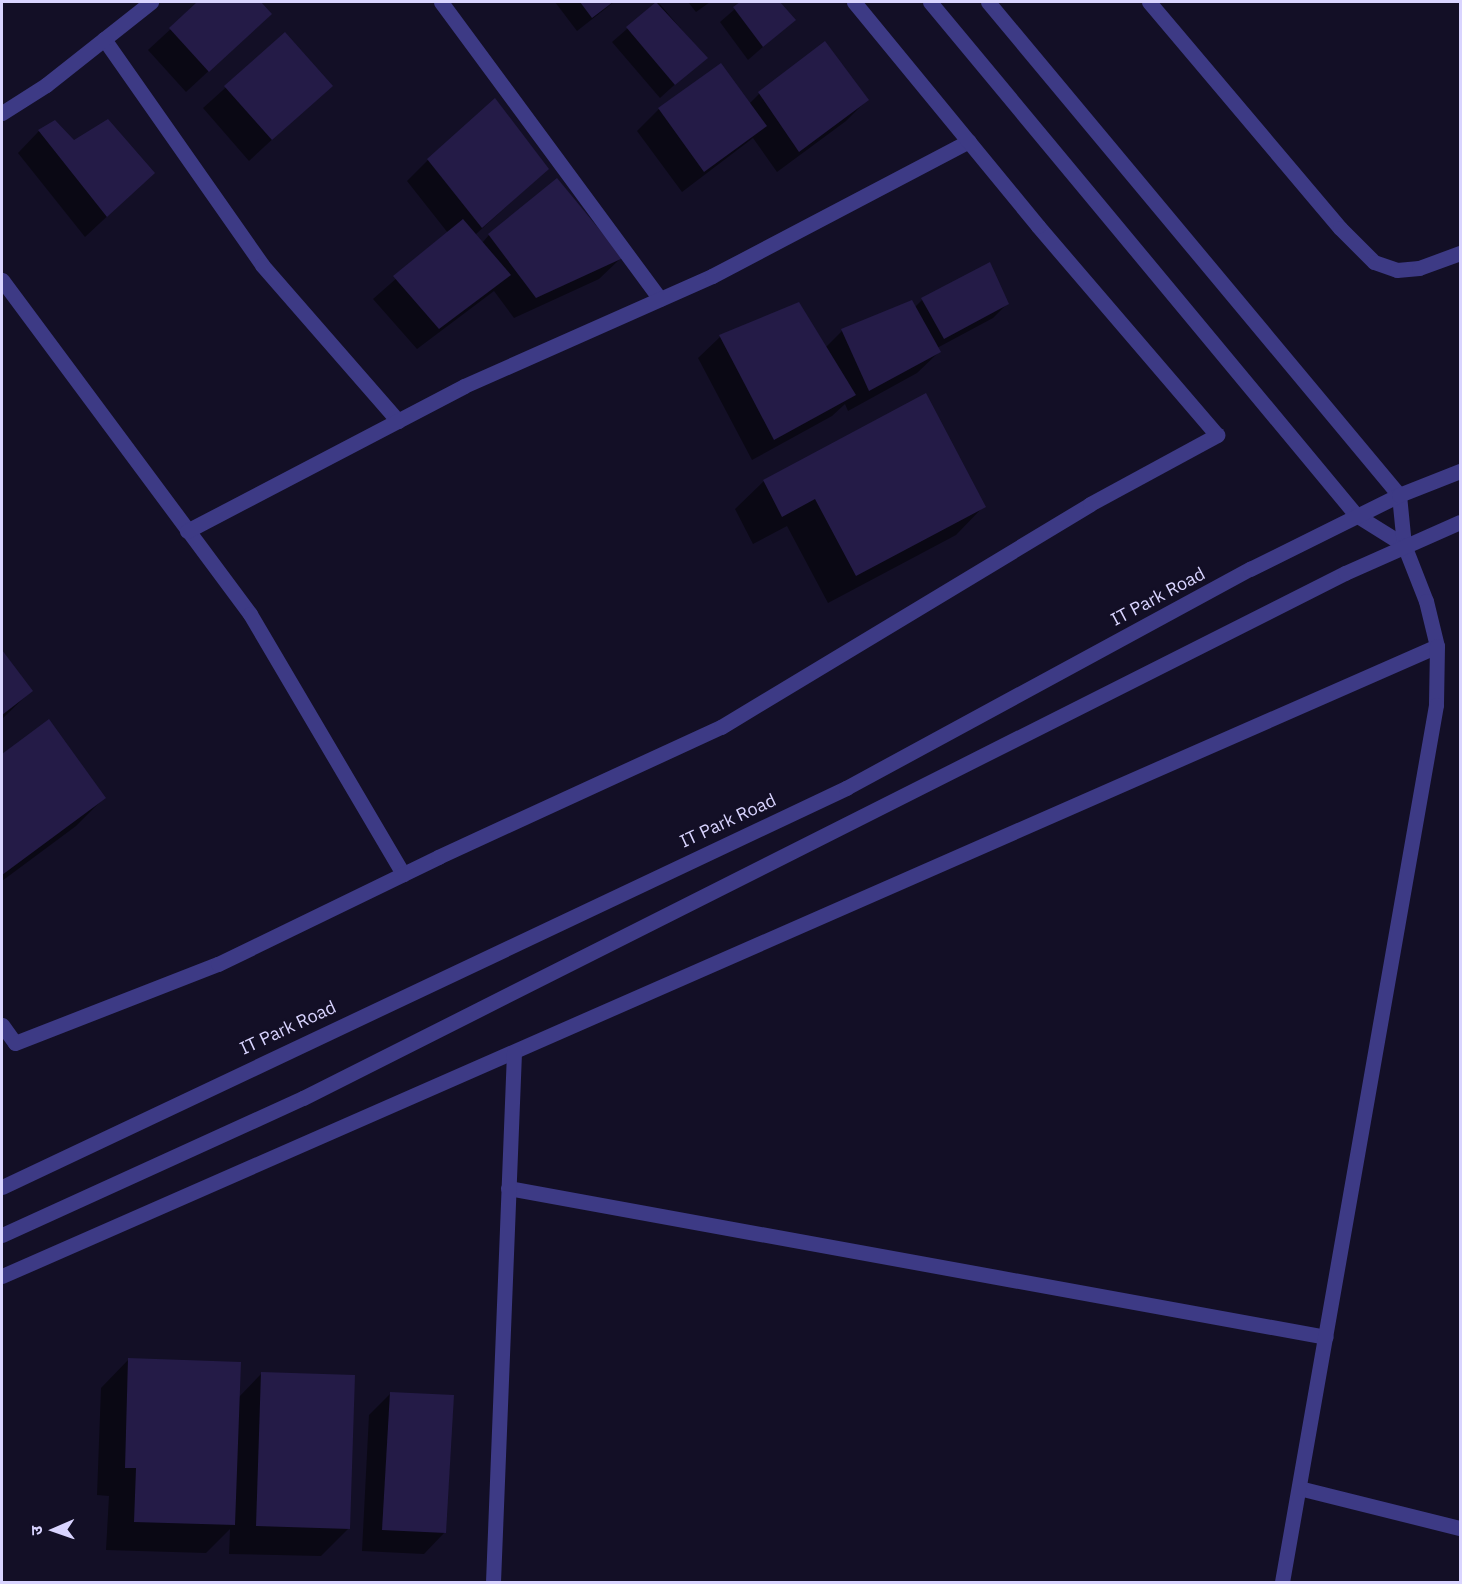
<!DOCTYPE html>
<meta charset="utf-8">
<style>
body{margin:0}
#map{position:relative;width:1462px;height:1584px;overflow:hidden;background:#130f26;font-family:"IBM Plex Sans","Noto Sans Devanagari",sans-serif}
div>[style]{position:absolute}
.shadow>*{inset:0;background:#0007}
.building>*{inset:0;background:#241b47}
.service>*{height:15px;margin:-7.5px;padding:0 7.5px;transform-origin:7.5px;border-radius:7.5px;background:#3d3a85}
.minor>*{height:15px;margin:-7.5px;padding:0 7.5px;transform-origin:7.5px;border-radius:7.5px;background:#3d3a85}
.tertiary>*{height:15px;margin:-7.5px;padding:0 7.5px;transform-origin:7.5px;border-radius:7.5px;background:#3d3a85}
span{translate:-50% -50%;white-space:nowrap;text-align:center;line-height:1.15;-webkit-text-stroke:4.5px #130f26;paint-order:stroke}
.street-label{font-size:18px;color:#d9d4ff}
.frame{position:absolute;inset:0;border:3px solid #d9d4ff;pointer-events:none}
.north{position:absolute;left:24px;top:1500px;width:60px;height:60px;-webkit-text-stroke:4px #130f26;paint-order:stroke;rotate:268deg;font-size:16px;font-weight:700;line-height:24px;text-align:center;color:#d9d4ff}
.north::after{content:'';display:block;margin:auto;width:21px;height:27px;background:#d9d4ff;clip-path:polygon(50% 0,100% 100%,50% 72%,0 100%)}
</style>
<div id="map">
<div class="shadow">
<i style="clip-path:polygon(200px 2px,259px 2px,270px 14px,186px 92px,148px 50px)"></i>
<i style="clip-path:polygon(555px 2px,614px 2px,577px 31px)"></i>
<i style="clip-path:polygon(658px 2px,705px 57px,660px 98px,612px 42px)"></i>
<i style="clip-path:polygon(688px 2px,710px 2px,696px 12px)"></i>
<i style="clip-path:polygon(743px 2px,778px 2px,794px 20px,748px 60px,720px 22px)"></i>
<i style="clip-path:polygon(285px 34px,330px 86px,249px 161px,203px 108px)"></i>
<i style="clip-path:polygon(720px 65px,749px 104px,759px 94px,867px 100px,846px 121px,777px 172px,753px 138px,682px 192px,637px 131px,659px 109px)"></i>
<i style="clip-path:polygon(39px 131px,74px 142px,131px 194px,85px 237px,18px 153px)"></i>
<i style="clip-path:polygon(428px 160px,547px 169px,475px 235px,482px 243px,489px 235px,621px 258px,599px 279px,514px 318px,494px 291px,417px 349px,373px 299px,448px 233px,407px 181px)"></i>
<i style="clip-path:polygon(922px 300px,1007px 304px,993px 318px,937px 348px,939px 352px,917px 373px,848px 411px,845px 404px,832px 416px,752px 460px,698px 358px,720px 337px,798px 304px,825px 348px,842px 331px,915px 307px)"></i>
<i style="clip-path:polygon(925px 395px,984px 506px,956px 535px,828px 603px,787px 526px,753px 544px,735px 509px,764px 481px)"></i>
<i style="clip-path:polygon(2px 653px,31px 691px,2px 719px)"></i>
<i style="clip-path:polygon(49px 721px,104px 798px,76px 826px,2px 881px,2px 756px)"></i>
<i style="clip-path:polygon(129px 1359px,239px 1397px,262px 1373px,349px 1528px,321px 1556px,229px 1554px,230px 1529px,206px 1553px,106px 1550px,109px 1496px,97px 1495px,101px 1388px)"></i>
<i style="clip-path:polygon(390px 1394px,445px 1532px,424px 1554px,362px 1551px,369px 1415px)"></i>
</div>
<div class="building">
<i style="clip-path:polygon(197px 2px,261px 2px,272px 14px,209px 72px,169px 28px)"></i>
<i style="clip-path:polygon(580px 2px,613px 2px,592px 18px)"></i>
<i style="clip-path:polygon(656px 2px,708px 58px,675px 85px,626px 27px)"></i>
<i style="clip-path:polygon(740px 2px,780px 2px,796px 20px,763px 47px,733px 7px)"></i>
<i style="clip-path:polygon(285px 32px,333px 86px,272px 140px,224px 86px)"></i>
<i style="clip-path:polygon(825px 41px,869px 100px,799px 152px,758px 92px)"></i>
<i style="clip-path:polygon(721px 63px,767px 126px,704px 172px,658px 108px)"></i>
<i style="clip-path:polygon(495px 98px,549px 169px,482px 228px,427px 159px)"></i>
<i style="clip-path:polygon(108px 119px,155px 173px,107px 217px,38px 130px,55px 120px,74px 140px)"></i>
<i style="clip-path:polygon(557px 178px,623px 258px,536px 298px,488px 234px)"></i>
<i style="clip-path:polygon(463px 219px,511px 275px,439px 329px,393px 276px)"></i>
<i style="clip-path:polygon(990px 262px,1009px 304px,944px 339px,921px 298px)"></i>
<i style="clip-path:polygon(912px 300px,941px 352px,869px 391px,841px 329px)"></i>
<i style="clip-path:polygon(799px 302px,856px 395px,774px 440px,719px 335px)"></i>
<i style="clip-path:polygon(926px 393px,986px 507px,856px 576px,815px 499px,782px 517px,763px 480px)"></i>
<i style="clip-path:polygon(2px 650px,33px 691px,2px 715px)"></i>
<i style="clip-path:polygon(49px 719px,106px 798px,2px 875px,2px 754px)"></i>
<i style="clip-path:polygon(128px 1358px,241px 1362px,235px 1525px,134px 1522px,136px 1468px,125px 1468px)"></i>
<i style="clip-path:polygon(261px 1372px,355px 1375px,350px 1529px,256px 1526px)"></i>
<i style="clip-path:polygon(390px 1392px,454px 1395px,446px 1533px,382px 1530px)"></i>
</div>
<div class="service">
<i style="left:441px;top:2px;width:369px;rotate:53.6deg"></i>
<i style="left:1149px;top:2px;width:296px;rotate:49.8deg"></i>
<i style="left:1340px;top:228px;width:48px;rotate:45deg"></i>
<i style="left:1374px;top:262px;width:24px;rotate:19deg"></i>
<i style="left:1397px;top:270px;width:22px;rotate:-5deg"></i>
<i style="left:1419px;top:268px;width:44px;rotate:-20.1deg"></i>
<i style="left:104px;top:39px;width:276px;rotate:55deg"></i>
<i style="left:262px;top:265px;width:207px;rotate:48.9deg"></i>
<i style="left:2px;top:113px;width:52px;rotate:-32.5deg"></i>
<i style="left:46px;top:85px;width:134px;rotate:-38.3deg"></i>
<i style="left:2px;top:280px;width:416px;rotate:53.4deg"></i>
<i style="left:250px;top:614px;width:302px;rotate:59.5deg"></i>
<i style="left:187px;top:531px;width:313px;rotate:-27.6deg"></i>
<i style="left:464px;top:386px;width:271px;rotate:-23.9deg"></i>
<i style="left:712px;top:276px;width:290px;rotate:-27.7deg"></i>
<i style="left:2px;top:1025px;width:22px;rotate:54deg"></i>
<i style="left:15px;top:1043px;width:218px;rotate:-21.3deg"></i>
<i style="left:218px;top:964px;width:245px;rotate:-25.9deg"></i>
<i style="left:438px;top:857px;width:311px;rotate:-24.7deg"></i>
<i style="left:721px;top:727px;width:431px;rotate:-31.1deg"></i>
<i style="left:1090px;top:504px;width:145px;rotate:-28.5deg"></i>
<i style="left:1217px;top:435px;width:275px;rotate:-130.6deg"></i>
<i style="left:1038px;top:226px;width:290px;rotate:-129.4deg"></i>
<i style="left:2px;top:1276px;width:1567px;rotate:-23.7deg"></i>
<i style="left:1299px;top:1488px;width:166px;rotate:14deg"></i>
</div>
<div class="minor">
<i style="left:508px;top:1188px;width:831px;rotate:10.32deg"></i>
<i style="left:493px;top:1582px;width:530px;rotate:-87.73deg"></i>
</div>
<div class="tertiary">
<i style="left:930px;top:2px;width:667px;rotate:50.29deg"></i>
<i style="left:1356px;top:515px;width:57px;rotate:32deg"></i>
<i style="left:988px;top:2px;width:642px;rotate:50.18deg"></i>
<i style="left:1399px;top:495px;width:50px;rotate:84.3deg"></i>
<i style="left:1404px;top:545px;width:60px;rotate:68.6deg"></i>
<i style="left:1426px;top:601px;width:46px;rotate:76.3deg"></i>
<i style="left:1437px;top:646px;width:59px;rotate:91deg"></i>
<i style="left:1436px;top:705px;width:890px;rotate:99.96deg"></i>
<i style="left:2px;top:1187px;width:934px;rotate:-25.3deg"></i>
<i style="left:846px;top:788px;width:460px;rotate:-28.5deg"></i>
<i style="left:1250px;top:569px;width:166px;rotate:-26.4deg"></i>
<i style="left:1399px;top:495px;width:66px;rotate:-21.5deg"></i>
<i style="left:2px;top:1235px;width:331px;rotate:-24.5deg"></i>
<i style="left:303px;top:1098px;width:1167px;rotate:-26.74deg"></i>
<i style="left:1345px;top:573px;width:126px;rotate:-23.9deg"></i>
</div>
<div class="street-label">
<span style="left:1158px;top:597px;rotate:-28deg">IT Park Road</span>
<span style="left:728px;top:821px;rotate:-25deg">IT Park Road</span>
<span style="left:288px;top:1028px;rotate:-25deg">IT Park Road</span>
</div>
<div class="frame"></div>
<div class="north">उ</div>
</div>
